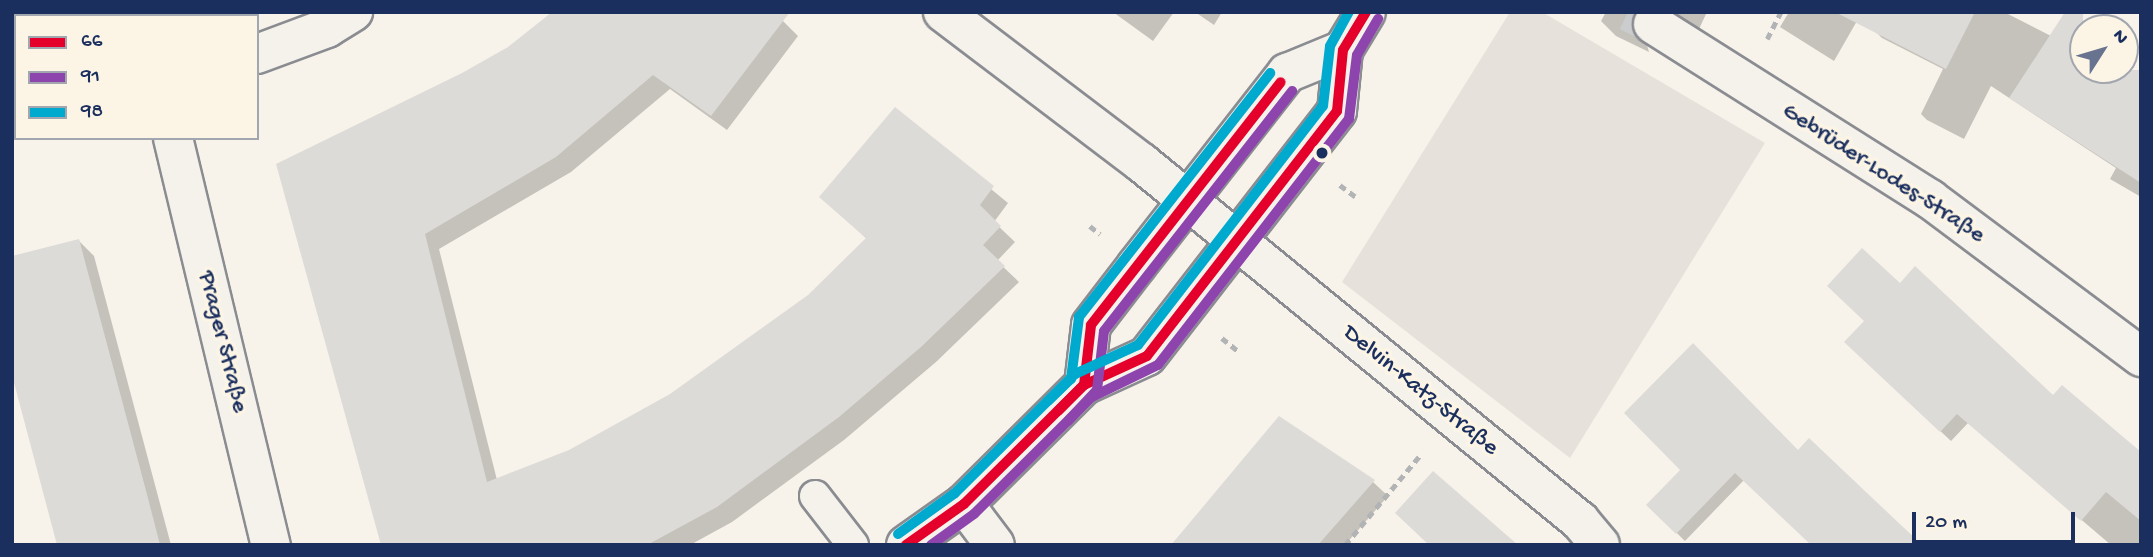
<!DOCTYPE html>
<meta charset="utf-8">
<style>
body{margin:0}
#map{position:relative;width:2153px;height:557px;overflow:hidden;background:#f7f3ea;font-family:"Gochi Hand",sans-serif}
div>[style]{position:absolute}
.green>*{inset:0;background:#e6e2db}
.shadow>*{inset:0;background:#0003}
.building>*{inset:0;background:#dddbd7}
.street-tunnel>*{height:38px;margin-top:-19px;transform-origin:0;background:repeating-linear-gradient(90deg,#cbccce 0 38px,transparent 0 57px)}
.path>*{height:4.5px;margin-top:-2.25px;transform-origin:0;background:repeating-linear-gradient(90deg,#b2b3b4 0 7px,transparent 0 12px)}
.roads{filter:drop-shadow(2px 0 #8a8c91) drop-shadow(-2px 0 #8a8c91) drop-shadow(0 2px #8a8c91) drop-shadow(0 -2px #8a8c91)}
.lane>*{height:30px;margin:-15px;padding:0 15px;transform-origin:15px;border-radius:15px;background:#f5f2ec}
.street>*{height:38px;margin:-19px;padding:0 19px;transform-origin:19px;border-radius:19px;background:#f5f2ec}
.bus-1>*{height:10px;margin:-5px;padding:0 5px;transform-origin:5px;border-radius:5px;background:#e4002b}
.bus-2>*{height:10px;margin:-5px;padding:0 5px;transform-origin:5px;border-radius:5px;background:#8e44ad}
.bus-3>*{height:10px;margin:-5px;padding:0 5px;transform-origin:5px;border-radius:5px;background:#00a9ce}
.dots>*{width:19px;height:19px;translate:-50% -50%;box-sizing:border-box;border:4px solid #fcf5e5;border-radius:50%}
span{translate:-50% -50%;white-space:nowrap;text-align:center;line-height:1.15;-webkit-text-stroke:7px #fcf5e5;paint-order:stroke}
.street-label{font-size:24px;color:#1b2f5e}
.frame{position:absolute;inset:0;border:14px solid #1b2f5e;pointer-events:none}
.legend{position:absolute;left:14px;top:14px;width:245px;height:126px;box-sizing:border-box;background:#fcf5e5;border:2px solid #a2a6af;margin:0;padding:9px 12px;list-style:none;font-size:21px;color:#1b2f5e}
.legend li{display:flex;align-items:center;gap:14px;height:35px}
.legend b{width:35px;border:2px solid #a2a6af}
.north{position:absolute;left:2069px;top:14px;width:70px;height:70px;box-sizing:border-box;background:#fcf5e5;border:2px solid #a2a6af;border-radius:50%;rotate:53deg;font-size:19px;font-weight:700;line-height:28px;text-align:center;color:#1b2f5e}
.north::after{content:'';display:block;margin:auto;width:24px;height:32px;background:#68748f;clip-path:polygon(50% 0,100% 100%,50% 72%,0 100%)}
.scale{position:absolute;left:1912px;top:512px;width:163px;height:32px;box-sizing:border-box;border:4px solid #1b2f5e;border-top:0;padding-left:9px;font-size:21px;line-height:24px;white-space:nowrap;color:#1b2f5e;-webkit-text-stroke:5px #fcf5e5;paint-order:stroke}
</style>
<div id="map">
<div class="green">
<i style="clip-path:polygon(1510px 12px,1542px 12px,1765px 143px,1570px 458px,1342px 282px)"></i>
</div>
<div class="shadow">
<i style="clip-path:polygon(1113px 12px,1174px 12px,1153px 41px)"></i>
<i style="clip-path:polygon(1195px 12px,1222px 12px,1214px 25px)"></i>
<i style="clip-path:polygon(1606px 12px,1707px 12px,1699px 29px,1670px 16px,1645px 38px,1649px 52px,1616px 36px,1601px 21px)"></i>
<i style="clip-path:polygon(1789px 12px,1847px 12px,1857px 21px,1834px 61px,1780px 27px)"></i>
<i style="clip-path:polygon(1886px 12px,2004px 12px,2051px 36px,2083px 36px,2083px 70px,2125px 70px,2125px 64px,2128px 67px,2125px 72px,2141px 79px,2141px 197px,2110px 179px,2116px 168px,1991px 86px,1964px 139px,1927px 120px,1921px 114px,1943px 69px,1882px 38px,1876px 32px)"></i>
<i style="clip-path:polygon(783px 21px,798px 36px,727px 130px,670px 89px,571px 172px,439px 249px,497px 480px,570px 451px,671px 396px,809px 296px,867px 239px,821px 197px,895px 110px,1008px 203px,994px 222px,1015px 242px,997px 261px,1019px 282px,936px 362px,844px 440px,732px 522px,690px 545px,384px 545px,278px 165px)"></i>
<i style="clip-path:polygon(79px 241px,94px 256px,171px 545px,59px 545px)"></i>
<i style="clip-path:polygon(1900px 285px,2053px 397px,2141px 454px,2141px 545px,2111px 545px,1968px 423px,1951px 441px,1857px 353px)"></i>
<i style="clip-path:polygon(1809px 441px,1922px 545px,1813px 545px,1744px 480px,1685px 541px,1648px 505px,1683px 470px,1798px 453px)"></i>
<i style="clip-path:polygon(1373px 482px,1388px 496px,1345px 545px,1174px 545px)"></i>
</div>
<div class="building">
<i style="clip-path:polygon(552px 12px,790px 12px,711px 116px,653px 75px,556px 157px,425px 234px,487px 482px,569px 450px,670px 394px,808px 295px,866px 238px,819px 197px,895px 107px,994px 186px,980px 205px,1001px 226px,983px 245px,1005px 266px,921px 347px,839px 417px,717px 507px,647px 545px,381px 545px,276px 164px,462px 73px,508px 47px)"></i>
<i style="clip-path:polygon(1835px 12px,1975px 12px,1946px 69px)"></i>
<i style="clip-path:polygon(2065px 12px,2083px 12px,2083px 70px,2141px 70px,2141px 183px,2009px 98px)"></i>
<i style="clip-path:polygon(79px 239px,149px 502px,160px 545px,57px 545px,12px 375px,12px 256px)"></i>
<i style="clip-path:polygon(1862px 248px,1900px 283px,1915px 266px,2053px 395px,2062px 385px,2141px 452px,2141px 521px,2106px 492px,2081px 521px,1957px 414px,1940px 432px,1844px 342px,1864px 321px,1827px 286px)"></i>
<i style="clip-path:polygon(1693px 343px,1798px 450px,1809px 438px,1922px 545px,1811px 545px,1735px 473px,1676px 534px,1646px 505px,1680px 470px,1624px 413px)"></i>
<i style="clip-path:polygon(1279px 416px,1375px 480px,1318px 545px,1171px 545px)"></i>
<i style="clip-path:polygon(1433px 471px,1518px 545px,1429px 545px,1395px 513px)"></i>
</div>
<div class="street-tunnel">
<i style="left:1628px;top:12px;width:28px;rotate:26deg"></i>
</div>
<div class="path">
<i style="left:130px;top:12px;width:4px;rotate:90deg"></i>
<i style="left:1767px;top:39px;width:30px;rotate:-63deg"></i>
<i style="left:1340px;top:185px;width:21px;rotate:37deg"></i>
<i style="left:1090px;top:226px;width:13px;rotate:39deg"></i>
<i style="left:1222px;top:338px;width:22px;rotate:39deg"></i>
<i style="left:1345px;top:545px;width:119px;rotate:-50.1deg"></i>
</div>
<div class="roads">
<div class="lane">
<i style="left:815px;top:496px;width:62px;rotate:52.2deg"></i>
</div>
<div class="street">
<i style="left:943px;top:12px;width:250px;rotate:37.2deg"></i>
<i style="left:1142px;top:163px;width:566px;rotate:39.26deg"></i>
<i style="left:1580px;top:521px;width:31px;rotate:50deg"></i>
<i style="left:1653px;top:24px;width:328px;rotate:32.3deg"></i>
<i style="left:1930px;top:199px;width:264px;rotate:36.8deg"></i>
<i style="left:257px;top:54px;width:75px;rotate:-20.4deg"></i>
<i style="left:327px;top:28px;width:31px;rotate:-32deg"></i>
<i style="left:173px;top:138px;width:419px;rotate:76.5deg"></i>
<i style="left:1084px;top:385px;width:60px;rotate:-83.3deg"></i>
<i style="left:1091px;top:325px;width:76px;rotate:-52.5deg"></i>
<i style="left:1137px;top:265px;width:244px;rotate:-52deg"></i>
<i style="left:1287px;top:73px;width:61px;rotate:-22.3deg"></i>
<i style="left:964px;top:504px;width:51px;rotate:52.9deg"></i>
<i style="left:906px;top:545px;width:71px;rotate:-35.3deg"></i>
<i style="left:964px;top:504px;width:169px;rotate:-44.8deg"></i>
<i style="left:1084px;top:385px;width:69px;rotate:-24.7deg"></i>
<i style="left:1147px;top:356px;width:310px;rotate:-52.2deg"></i>
<i style="left:1337px;top:111px;width:61px;rotate:-84.4deg"></i>
<i style="left:1343px;top:50px;width:44px;rotate:-58.8deg"></i>
</div>
</div>
<div class="bus-1">
<i style="left:1058px;top:411px;width:37px;rotate:-45deg"></i>
<i style="left:1084px;top:385px;width:60px;rotate:-83.3deg"></i>
<i style="left:1091px;top:325px;width:308px;rotate:-52deg"></i>
<i style="left:906px;top:545px;width:71px;rotate:-35.3deg"></i>
<i style="left:964px;top:504px;width:169px;rotate:-44.8deg"></i>
<i style="left:1084px;top:385px;width:69px;rotate:-24.7deg"></i>
<i style="left:1147px;top:356px;width:310px;rotate:-52.2deg"></i>
<i style="left:1337px;top:111px;width:61px;rotate:-84.4deg"></i>
<i style="left:1343px;top:50px;width:44px;rotate:-58.8deg"></i>
</div>
<div class="bus-2">
<i style="left:1068px;top:421px;width:42px;rotate:-46.9deg"></i>
<i style="left:1097px;top:390px;width:59px;rotate:-83.2deg"></i>
<i style="left:1104px;top:331px;width:305px;rotate:-51.9deg"></i>
<i style="left:931px;top:545px;width:53px;rotate:-35.8deg"></i>
<i style="left:974px;top:514px;width:166px;rotate:-44.8deg"></i>
<i style="left:1092px;top:397px;width:73px;rotate:-25.9deg"></i>
<i style="left:1158px;top:365px;width:311px;rotate:-52.2deg"></i>
<i style="left:1349px;top:119px;width:64px;rotate:-82.9deg"></i>
<i style="left:1357px;top:55px;width:42px;rotate:-59.7deg"></i>
</div>
<div class="bus-3">
<i style="left:1048px;top:401px;width:32px;rotate:-44deg"></i>
<i style="left:1071px;top:379px;width:63px;rotate:-82.6deg"></i>
<i style="left:1079px;top:317px;width:310px;rotate:-51.9deg"></i>
<i style="left:898px;top:534px;width:70px;rotate:-35.7deg"></i>
<i style="left:955px;top:493px;width:169px;rotate:-44.8deg"></i>
<i style="left:1075px;top:374px;width:69px;rotate:-24.7deg"></i>
<i style="left:1138px;top:345px;width:302px;rotate:-52.3deg"></i>
<i style="left:1323px;top:106px;width:60px;rotate:-83.3deg"></i>
<i style="left:1330px;top:46px;width:39px;rotate:-61deg"></i>
</div>
<div class="dots">
<i style="left:1322px;top:153px;background:#1b2f5e"></i>
</div>
<div class="street-label">
<span style="left:1883px;top:174px;rotate:33deg">Gebrüder-Lodes-Straße</span>
<span style="left:222px;top:342px;rotate:76deg">Prager Straße</span>
<span style="left:1420px;top:391px;rotate:39deg">Delvin-Katz-Straße</span>
</div>
<div class="frame"></div>
<ul class="legend">
<li><b style="height:9px;background:#e4002b"></b>66</li>
<li><b style="height:9px;background:#8e44ad"></b>91</li>
<li><b style="height:9px;background:#00a9ce"></b>98</li>
</ul>
<div class="north">N</div>
<div class="scale">20 m</div>
</div>
